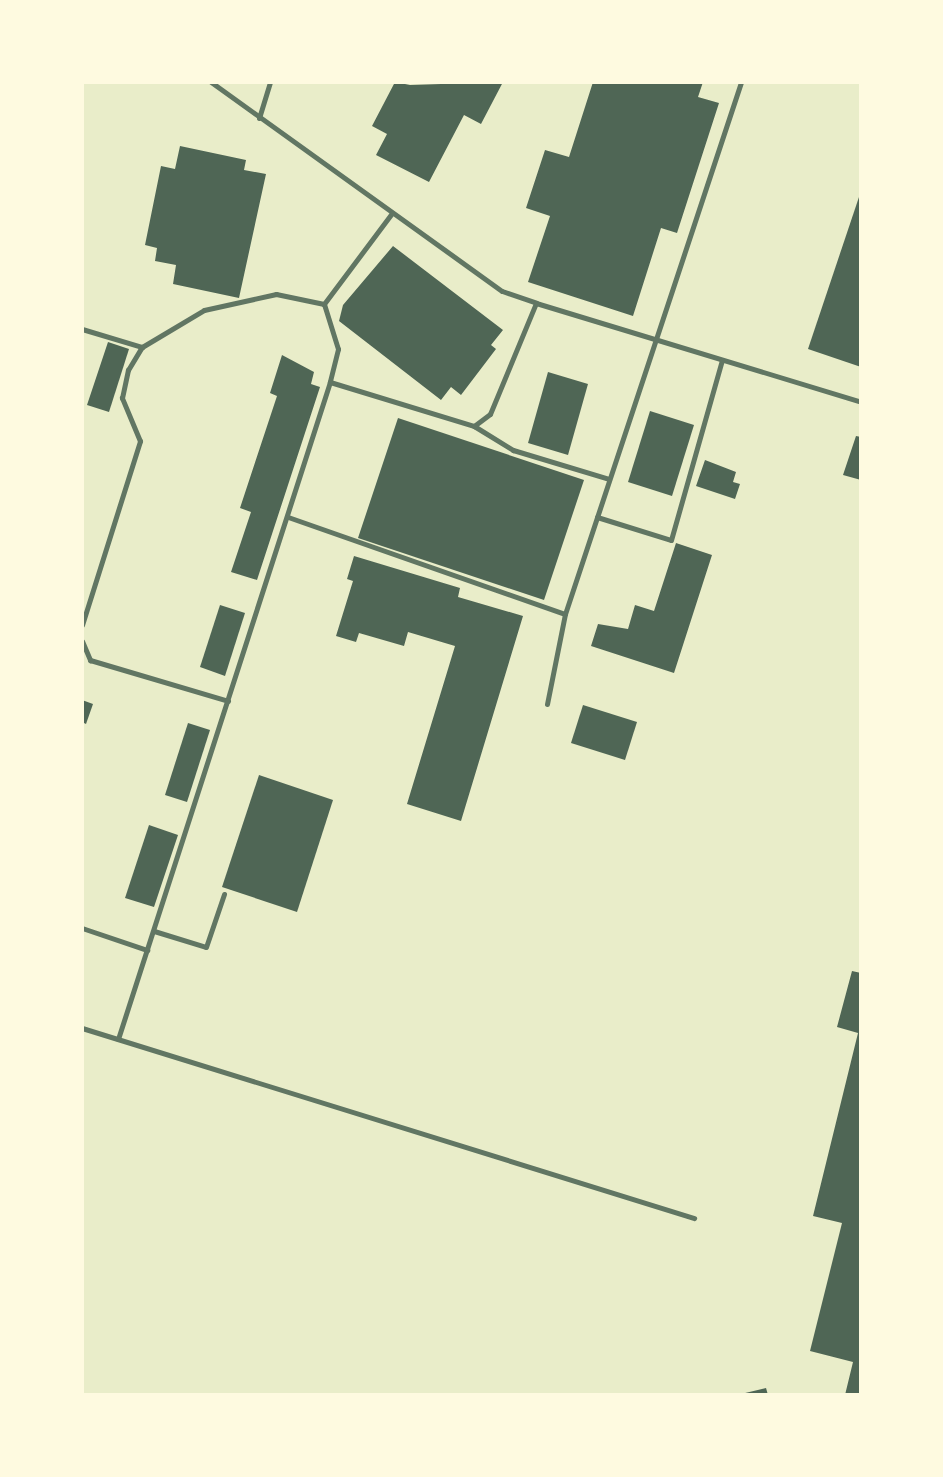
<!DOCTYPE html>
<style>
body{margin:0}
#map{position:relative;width:943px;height:1477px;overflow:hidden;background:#e9edc9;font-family:"Fira Sans",sans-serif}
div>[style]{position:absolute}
.building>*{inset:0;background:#4f6655}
.service>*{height:5px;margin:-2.5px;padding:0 2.5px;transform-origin:2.5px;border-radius:2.5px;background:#617663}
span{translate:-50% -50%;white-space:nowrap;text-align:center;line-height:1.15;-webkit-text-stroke:5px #fefae0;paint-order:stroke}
.frame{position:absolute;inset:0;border:84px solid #fefae0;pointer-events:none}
</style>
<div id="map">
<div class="building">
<i style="clip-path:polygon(395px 82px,410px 85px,503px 82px,481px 124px,464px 115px,429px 182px,376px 155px,387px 134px,372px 126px)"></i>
<i style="clip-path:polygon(593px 82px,703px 82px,698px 97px,719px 103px,677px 233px,661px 228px,633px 316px,528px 282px,550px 216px,526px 208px,545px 150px,569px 157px)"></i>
<i style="clip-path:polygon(180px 146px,246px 160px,244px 170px,266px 174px,239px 298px,173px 284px,176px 265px,155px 261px,157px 248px,145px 245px,161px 166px,175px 169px)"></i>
<i style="clip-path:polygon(860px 194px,861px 194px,861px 367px,808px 349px)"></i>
<i style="clip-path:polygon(393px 246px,503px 330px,491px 345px,496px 349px,461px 395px,451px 387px,441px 400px,339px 321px,343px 305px)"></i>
<i style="clip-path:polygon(108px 342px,129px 349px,109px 412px,87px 405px)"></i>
<i style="clip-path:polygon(282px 355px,314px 372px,311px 384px,320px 387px,257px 580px,231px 572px,251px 512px,240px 508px,277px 396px,270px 393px)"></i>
<i style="clip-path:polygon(548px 372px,588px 384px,568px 455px,528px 443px)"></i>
<i style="clip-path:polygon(650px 411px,694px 425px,672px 496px,628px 482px)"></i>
<i style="clip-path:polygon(398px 418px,584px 480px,544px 600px,358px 538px)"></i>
<i style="clip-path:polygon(856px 436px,861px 437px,861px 480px,843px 475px)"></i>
<i style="clip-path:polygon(705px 460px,736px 472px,733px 482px,740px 484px,735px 499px,696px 486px)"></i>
<i style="clip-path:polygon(676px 543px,712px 555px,674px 673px,591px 646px,598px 624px,628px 629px,635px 605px,654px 611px)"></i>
<i style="clip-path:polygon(354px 556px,460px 588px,458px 597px,523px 616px,461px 821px,407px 804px,455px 646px,408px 632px,404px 646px,359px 633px,356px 642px,336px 636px,353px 581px,347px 579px)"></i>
<i style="clip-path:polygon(220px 605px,245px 613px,225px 676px,200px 667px)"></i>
<i style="clip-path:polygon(82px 700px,93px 704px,86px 724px,82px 722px)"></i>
<i style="clip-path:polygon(583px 705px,637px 722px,625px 760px,571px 743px)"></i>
<i style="clip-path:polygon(188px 723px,210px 730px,187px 802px,165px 795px)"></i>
<i style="clip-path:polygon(259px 775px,333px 800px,297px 912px,222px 887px)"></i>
<i style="clip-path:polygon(149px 825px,178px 835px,154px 907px,125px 898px)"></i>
<i style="clip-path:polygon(852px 971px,861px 973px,861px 1395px,845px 1395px,853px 1362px,810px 1351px,842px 1223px,813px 1216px,858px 1033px,837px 1027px)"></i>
<i style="clip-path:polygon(766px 1388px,768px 1395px,741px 1395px,741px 1394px)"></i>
</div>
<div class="service">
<i style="left:211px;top:82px;width:358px;rotate:35.7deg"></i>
<i style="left:502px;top:291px;width:36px;rotate:19deg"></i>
<i style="left:259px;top:118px;width:38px;rotate:-73deg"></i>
<i style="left:392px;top:213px;width:114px;rotate:126.8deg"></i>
<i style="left:324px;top:304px;width:47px;rotate:72.7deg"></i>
<i style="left:338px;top:349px;width:34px;rotate:104deg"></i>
<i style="left:330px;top:382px;width:151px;rotate:17deg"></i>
<i style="left:474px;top:426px;width:20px;rotate:-37deg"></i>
<i style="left:490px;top:414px;width:120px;rotate:-67.5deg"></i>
<i style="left:536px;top:303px;width:340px;rotate:16.9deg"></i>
<i style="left:82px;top:329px;width:63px;rotate:16.7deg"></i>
<i style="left:474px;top:426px;width:46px;rotate:31.6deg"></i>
<i style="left:513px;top:450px;width:100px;rotate:16.8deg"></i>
<i style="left:288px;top:517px;width:293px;rotate:19.3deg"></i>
<i style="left:565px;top:614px;width:560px;rotate:-71.69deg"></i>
<i style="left:597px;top:517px;width:77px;rotate:17.3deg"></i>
<i style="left:671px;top:540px;width:187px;rotate:-74.2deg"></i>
<i style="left:82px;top:625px;width:193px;rotate:-72.5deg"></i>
<i style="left:140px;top:441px;width:47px;rotate:-112.7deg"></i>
<i style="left:122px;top:398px;width:29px;rotate:-78deg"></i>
<i style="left:128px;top:370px;width:27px;rotate:-59deg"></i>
<i style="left:142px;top:347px;width:72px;rotate:-30.8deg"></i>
<i style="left:204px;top:310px;width:74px;rotate:-12.5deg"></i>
<i style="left:276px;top:294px;width:49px;rotate:11.8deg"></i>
<i style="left:82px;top:641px;width:21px;rotate:67deg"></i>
<i style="left:90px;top:660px;width:144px;rotate:16.5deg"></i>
<i style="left:547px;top:704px;width:92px;rotate:-78.7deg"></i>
<i style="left:82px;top:928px;width:69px;rotate:18.7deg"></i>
<i style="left:154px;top:931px;width:54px;rotate:17.1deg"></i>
<i style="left:206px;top:947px;width:56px;rotate:-71.2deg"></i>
<i style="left:82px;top:1028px;width:641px;rotate:17.25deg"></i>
<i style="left:118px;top:1039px;width:690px;rotate:-72.12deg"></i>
</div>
<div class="frame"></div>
</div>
